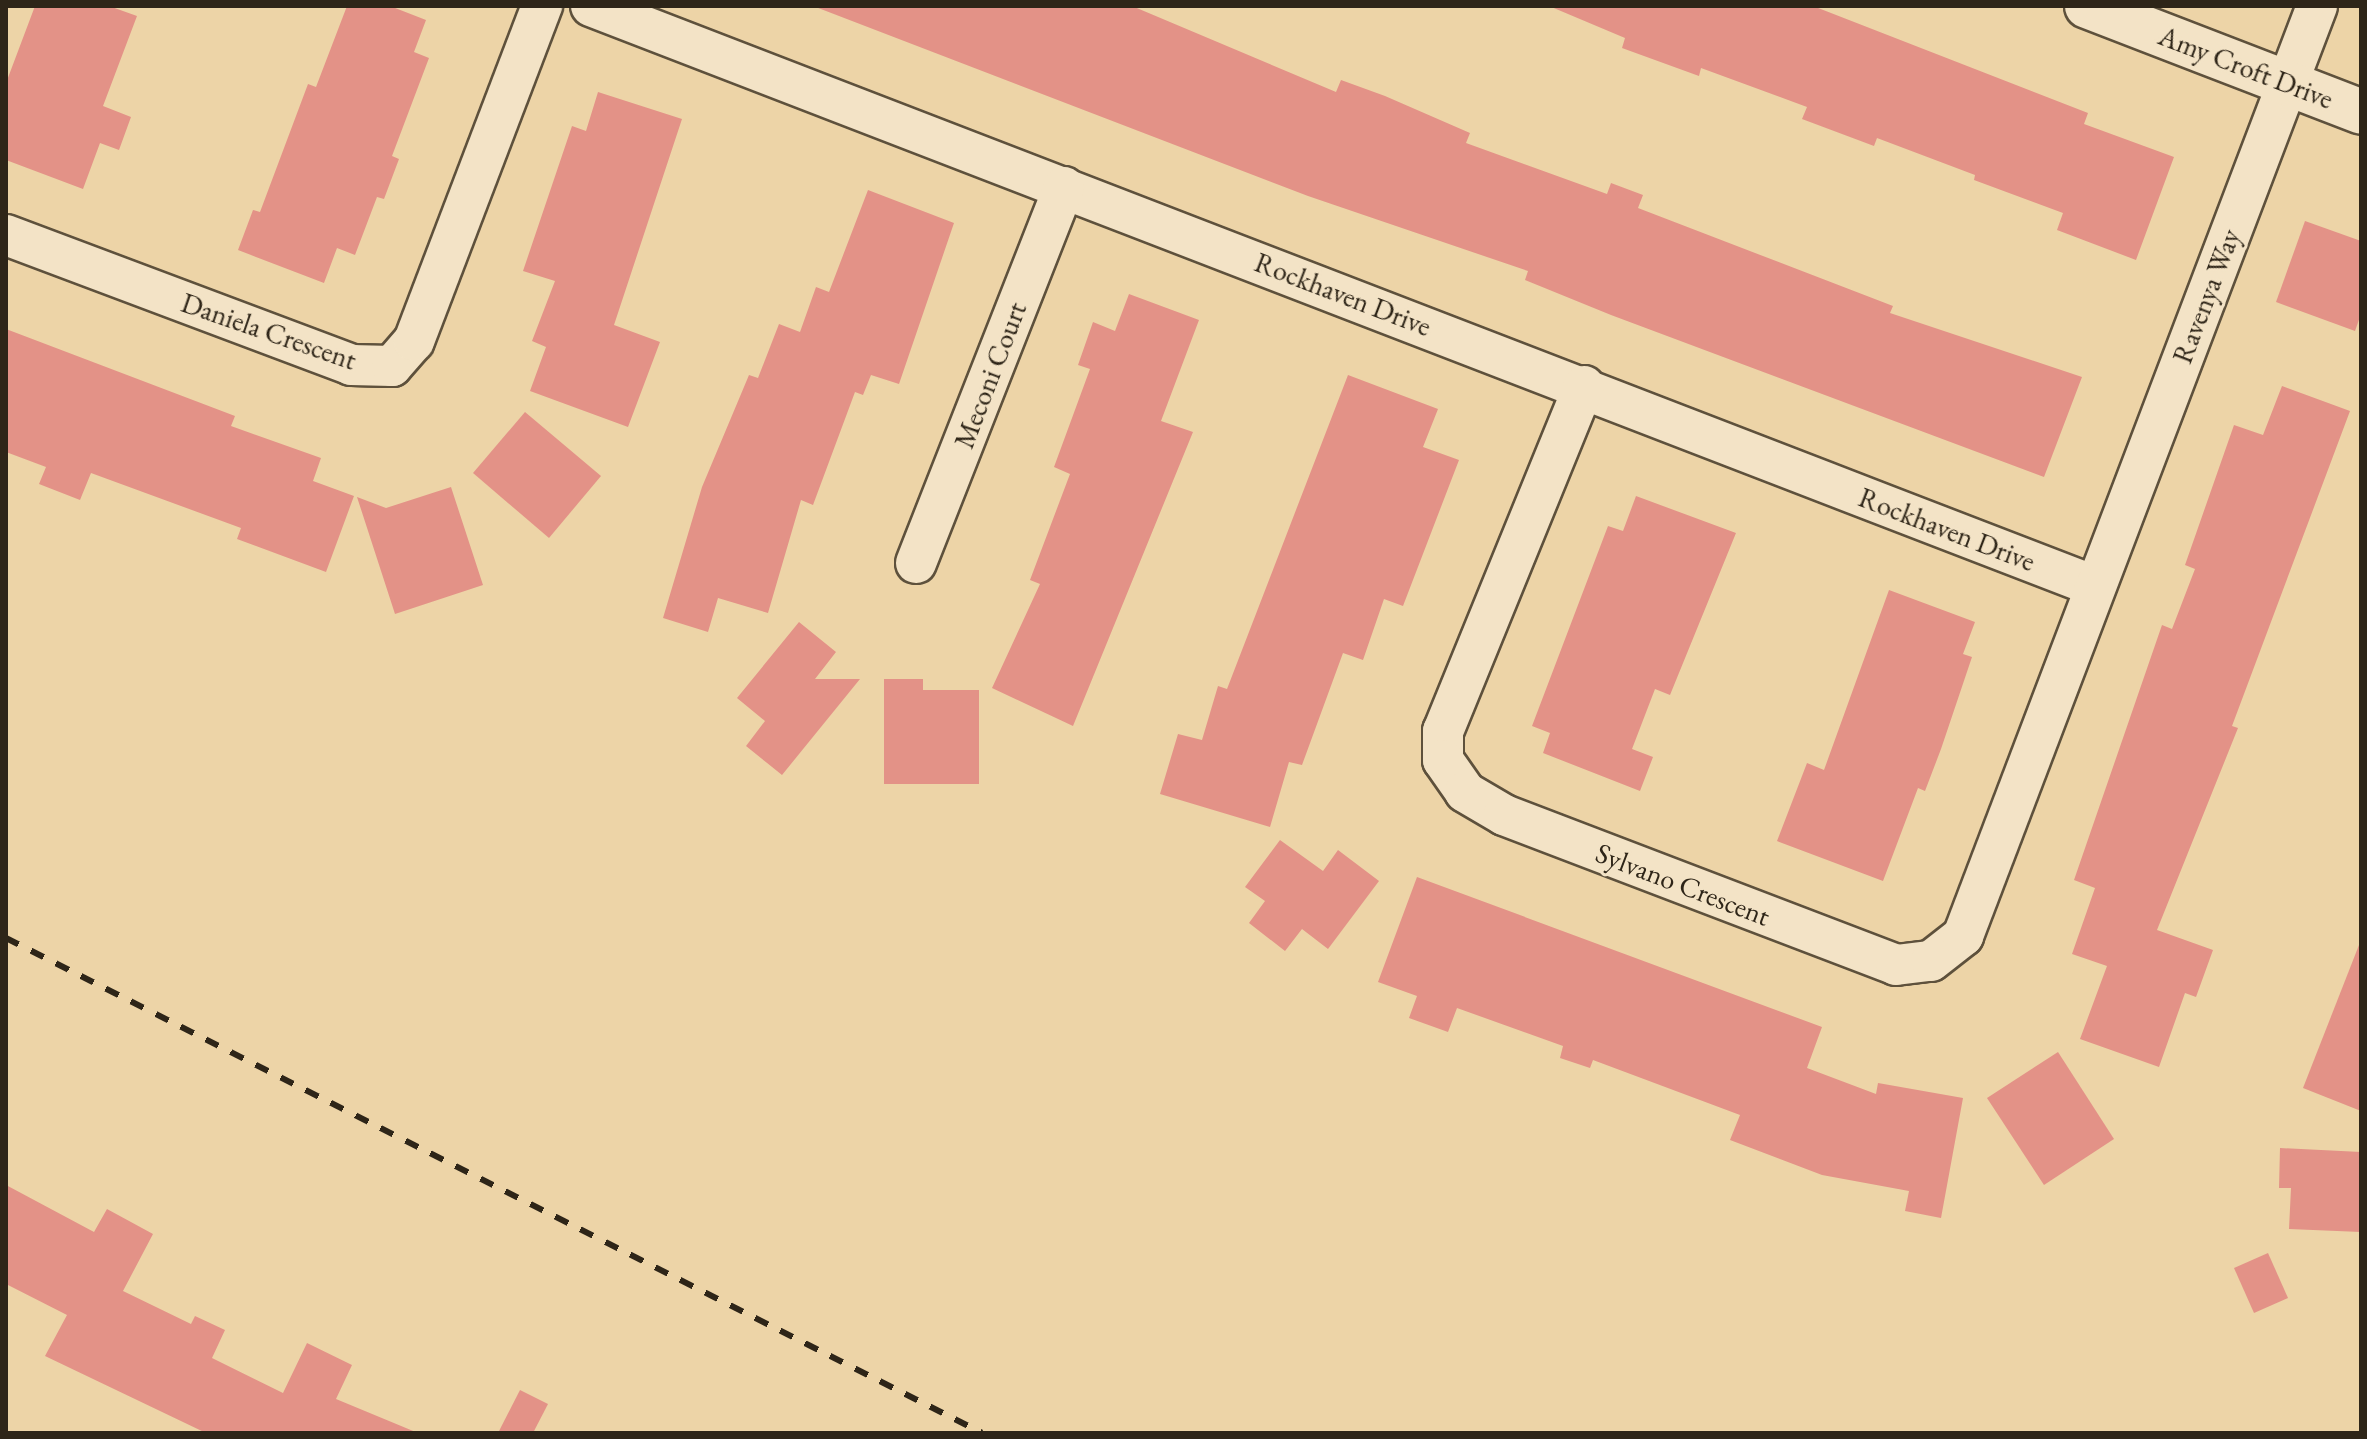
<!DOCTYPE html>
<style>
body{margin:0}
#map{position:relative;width:2367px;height:1439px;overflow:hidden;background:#edd4a7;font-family:"EB Garamond",serif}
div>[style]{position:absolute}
.building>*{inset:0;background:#e39287}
.roads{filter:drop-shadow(2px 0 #5e513c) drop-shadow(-2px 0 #5e513c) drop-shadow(0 2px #5e513c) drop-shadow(0 -2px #5e513c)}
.minor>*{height:40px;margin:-20px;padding:0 20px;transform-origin:20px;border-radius:20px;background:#f3e3c6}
.tertiary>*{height:44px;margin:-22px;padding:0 22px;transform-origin:22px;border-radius:22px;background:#f3e3c6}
.rail>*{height:6px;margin-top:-3px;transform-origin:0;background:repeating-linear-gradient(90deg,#2e2518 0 14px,transparent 0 28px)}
span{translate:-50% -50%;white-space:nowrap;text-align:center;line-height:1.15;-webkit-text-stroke:6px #f3e3c6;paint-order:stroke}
.street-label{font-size:28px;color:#2e2518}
.frame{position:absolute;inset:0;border:8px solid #2e2518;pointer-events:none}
</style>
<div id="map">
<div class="building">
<i style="clip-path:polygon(35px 6px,109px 6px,137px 16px,103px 106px,131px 117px,119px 150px,100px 143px,83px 189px,6px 160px,6px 83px)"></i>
<i style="clip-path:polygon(347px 6px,390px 6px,426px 20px,414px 52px,429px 58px,392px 156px,399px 159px,384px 199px,377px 197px,355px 255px,337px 248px,324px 283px,238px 250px,253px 210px,260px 212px,308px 84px,316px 87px)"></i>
<i style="clip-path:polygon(813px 6px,1132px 6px,1336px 92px,1341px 80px,1385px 96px,1470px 133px,1466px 143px,1607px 194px,1611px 183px,1643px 195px,1638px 208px,1893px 306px,1890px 313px,2082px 377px,2044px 477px,1611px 315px,1525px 280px,1528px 271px,1308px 196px)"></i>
<i style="clip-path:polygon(1549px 6px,1813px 6px,2088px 113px,2084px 124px,2174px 157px,2136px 260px,2057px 230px,2063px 213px,1974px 180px,1975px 175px,1877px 138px,1874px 146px,1802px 119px,1807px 107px,1701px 68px,1699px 76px,1622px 48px,1625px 38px)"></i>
<i style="clip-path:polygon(598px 92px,682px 119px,614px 325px,660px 342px,628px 427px,530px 391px,546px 347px,532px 341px,555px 281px,523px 271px,572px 126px,586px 131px)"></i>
<i style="clip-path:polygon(868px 190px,954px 223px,899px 384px,871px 375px,863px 395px,855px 392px,813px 505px,801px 500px,768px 613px,718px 598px,708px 632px,663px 618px,702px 487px,749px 375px,758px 378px,779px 324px,800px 332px,816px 287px,829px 292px)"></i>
<i style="clip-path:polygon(2305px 221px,2361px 241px,2361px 314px,2355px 331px,2276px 302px)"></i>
<i style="clip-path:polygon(1129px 294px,1199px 320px,1161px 421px,1193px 432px,1073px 726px,992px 688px,1040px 584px,1030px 580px,1070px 474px,1054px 467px,1090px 369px,1078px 365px,1093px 322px,1115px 331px)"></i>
<i style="clip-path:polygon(6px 329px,235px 416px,231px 426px,321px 458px,313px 481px,354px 496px,326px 572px,237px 539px,241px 528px,91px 473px,80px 500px,39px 484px,46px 467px,6px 452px)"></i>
<i style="clip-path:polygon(1348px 375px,1438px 409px,1423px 447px,1459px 460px,1403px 606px,1384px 599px,1363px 660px,1343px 653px,1302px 765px,1289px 762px,1270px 827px,1160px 794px,1178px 734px,1202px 740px,1218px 686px,1227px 689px)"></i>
<i style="clip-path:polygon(2282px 386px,2350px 411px,2232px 726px,2238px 728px,2157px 930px,2213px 950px,2196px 997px,2185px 993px,2159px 1067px,2080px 1039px,2107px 966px,2072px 954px,2095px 888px,2074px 880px,2162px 625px,2172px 629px,2195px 569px,2185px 565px,2234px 425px,2263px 435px)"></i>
<i style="clip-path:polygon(525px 412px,601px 476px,549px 538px,473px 473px)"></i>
<i style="clip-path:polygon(451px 487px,483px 585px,395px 614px,357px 497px,386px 508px)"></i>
<i style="clip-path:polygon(1636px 496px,1736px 533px,1670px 695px,1655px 689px,1632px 749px,1653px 757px,1640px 791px,1543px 753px,1550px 733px,1532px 726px,1608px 526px,1623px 531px)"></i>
<i style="clip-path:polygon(1889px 590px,1975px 622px,1963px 654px,1972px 657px,1941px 749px,1925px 791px,1918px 788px,1883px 881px,1777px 841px,1807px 763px,1824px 770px)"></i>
<i style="clip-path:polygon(799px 622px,836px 652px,815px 679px,860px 679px,782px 775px,746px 746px,765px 721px,737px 698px)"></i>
<i style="clip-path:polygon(884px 679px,923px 679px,923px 690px,979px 690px,979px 784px,884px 784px)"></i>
<i style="clip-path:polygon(1280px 840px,1323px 871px,1338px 850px,1379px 881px,1328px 949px,1302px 929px,1285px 951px,1249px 923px,1265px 901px,1245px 887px)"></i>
<i style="clip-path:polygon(1417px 877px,1822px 1027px,1807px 1068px,1876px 1094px,1878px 1083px,1963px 1098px,1941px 1218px,1905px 1211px,1909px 1191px,1822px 1175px,1730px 1140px,1740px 1115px,1593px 1060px,1590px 1068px,1560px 1058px,1563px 1046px,1457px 1008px,1448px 1032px,1409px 1018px,1417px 996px,1378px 982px)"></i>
<i style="clip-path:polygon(2359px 945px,2361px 946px,2361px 1111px,2303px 1088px)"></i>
<i style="clip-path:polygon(2058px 1052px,2114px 1139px,2044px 1185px,1987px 1098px)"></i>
<i style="clip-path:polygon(2280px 1148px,2361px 1152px,2361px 1232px,2289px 1229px,2291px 1188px,2279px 1188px)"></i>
<i style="clip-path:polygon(6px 1185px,94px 1232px,107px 1209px,153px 1234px,123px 1291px,191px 1324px,195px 1316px,225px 1330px,212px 1358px,283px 1393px,307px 1343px,352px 1365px,336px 1399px,418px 1433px,206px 1433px,45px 1356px,67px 1315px,6px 1284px)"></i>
<i style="clip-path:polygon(2268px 1253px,2288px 1298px,2254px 1313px,2234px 1268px)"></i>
<i style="clip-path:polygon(520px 1390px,548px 1404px,533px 1433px,498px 1433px)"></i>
</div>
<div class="roads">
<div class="minor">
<i style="left:591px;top:6px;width:1611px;rotate:21.1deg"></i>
<i style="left:6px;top:235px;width:369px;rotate:20.6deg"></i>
<i style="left:351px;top:365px;width:41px;rotate:1.4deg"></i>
<i style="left:392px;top:366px;width:33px;rotate:-49deg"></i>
<i style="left:414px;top:341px;width:359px;rotate:-69.1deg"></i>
<i style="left:1584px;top:386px;width:373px;rotate:112.2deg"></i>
<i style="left:1443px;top:731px;width:29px;rotate:90deg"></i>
<i style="left:1443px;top:760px;width:39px;rotate:55deg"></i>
<i style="left:1465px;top:792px;width:45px;rotate:30.5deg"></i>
<i style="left:1504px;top:815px;width:420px;rotate:20.9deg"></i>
<i style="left:1896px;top:965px;width:35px;rotate:-7deg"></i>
<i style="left:1931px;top:961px;width:41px;rotate:-38deg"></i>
<i style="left:1963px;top:936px;width:995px;rotate:-69.16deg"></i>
<i style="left:916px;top:563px;width:404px;rotate:-68.5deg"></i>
</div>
<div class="tertiary">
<i style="left:2087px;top:6px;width:294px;rotate:21.1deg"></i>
</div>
</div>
<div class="rail">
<i style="left:6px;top:938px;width:1094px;rotate:26.89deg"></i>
</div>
<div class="street-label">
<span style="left:2246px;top:67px;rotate:21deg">Amy Croft Drive</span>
<span style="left:1343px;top:294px;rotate:21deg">Rockhaven Drive</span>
<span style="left:2206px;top:296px;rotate:-69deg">Ravenya Way</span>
<span style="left:269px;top:331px;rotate:19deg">Daniela Crescent</span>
<span style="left:990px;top:375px;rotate:-69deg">Meconi Court</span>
<span style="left:1947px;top:529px;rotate:21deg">Rockhaven Drive</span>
<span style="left:1683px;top:884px;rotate:21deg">Sylvano Crescent</span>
</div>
<div class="frame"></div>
</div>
